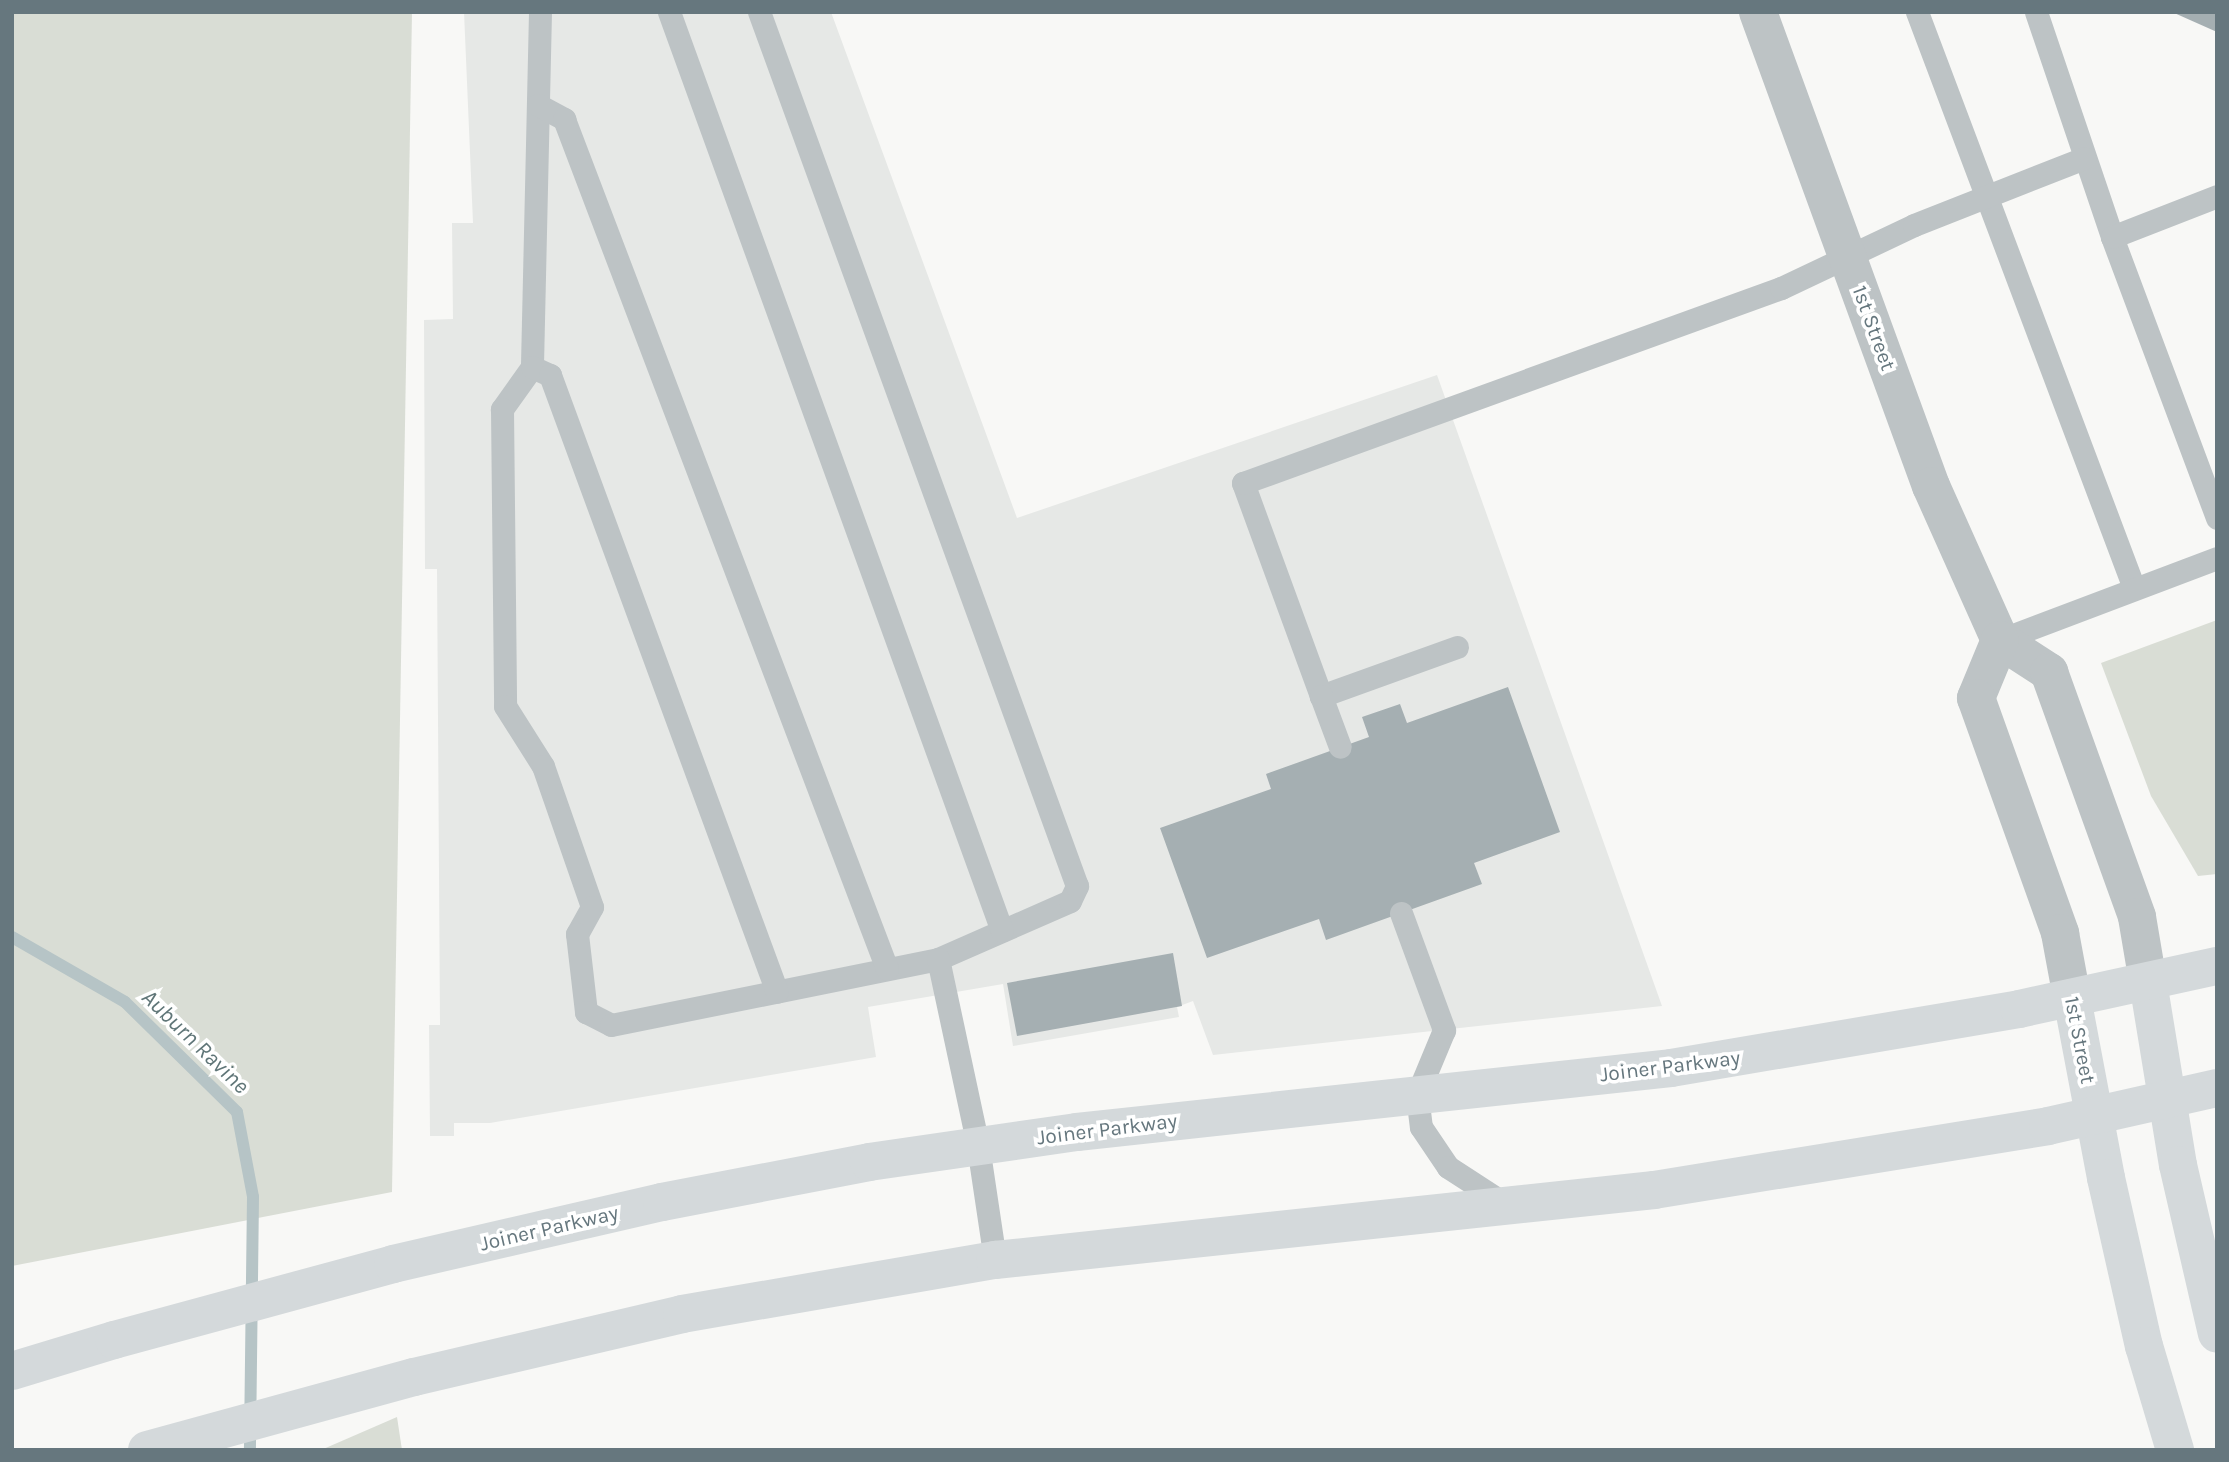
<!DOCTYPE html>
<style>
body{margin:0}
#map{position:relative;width:2229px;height:1462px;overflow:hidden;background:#f8f8f6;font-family:Karla,sans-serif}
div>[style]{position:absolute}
.built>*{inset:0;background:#e6e8e6}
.green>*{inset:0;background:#d9ddd5}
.stream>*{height:12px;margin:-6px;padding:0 6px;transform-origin:6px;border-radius:6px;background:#b6c4c6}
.building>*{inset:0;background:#a5afb2}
.lane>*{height:23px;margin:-11.5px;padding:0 11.5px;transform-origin:11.5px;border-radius:11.5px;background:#bdc3c5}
.street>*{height:38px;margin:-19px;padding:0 19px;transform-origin:19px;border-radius:19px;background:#bdc3c5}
.secondary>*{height:38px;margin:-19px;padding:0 19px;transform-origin:19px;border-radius:19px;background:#d4d9db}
span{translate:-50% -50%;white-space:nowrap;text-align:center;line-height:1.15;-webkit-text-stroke:7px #fff;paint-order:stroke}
.street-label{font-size:21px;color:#66777e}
.water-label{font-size:23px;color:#607678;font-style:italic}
.frame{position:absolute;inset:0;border:14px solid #66777e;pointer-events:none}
</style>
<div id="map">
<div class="built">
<i style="clip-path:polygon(464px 12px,831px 12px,1017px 518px,1437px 375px,1662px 1006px,1213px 1055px,1193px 1001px,1177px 1007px,1179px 1017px,1013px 1046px,1003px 984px,868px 1007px,876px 1057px,490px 1123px,454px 1123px,454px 1136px,430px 1136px,429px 1025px,440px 1025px,437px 569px,425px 569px,424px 320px,453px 319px,452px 223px,473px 223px)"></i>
</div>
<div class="green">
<i style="clip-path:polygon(12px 12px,412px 12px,392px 1192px,12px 1266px)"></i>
<i style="clip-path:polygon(2217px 620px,2217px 874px,2198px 876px,2151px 796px,2101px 663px)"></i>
<i style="clip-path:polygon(397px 1417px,402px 1450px,321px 1450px)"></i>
</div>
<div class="stream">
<i style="left:12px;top:937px;width:130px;rotate:29.9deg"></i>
<i style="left:125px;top:1002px;width:157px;rotate:44.5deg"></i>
<i style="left:237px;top:1112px;width:86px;rotate:79.3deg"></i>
<i style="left:253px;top:1197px;width:253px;rotate:90.7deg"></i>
</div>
<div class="building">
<i style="clip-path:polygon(2172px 12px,2217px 12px,2217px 32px)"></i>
<i style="clip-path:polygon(1508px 687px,1560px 832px,1474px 863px,1482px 884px,1326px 940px,1319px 919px,1207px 958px,1160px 828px,1271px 789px,1266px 774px,1369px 737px,1362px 717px,1400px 704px,1407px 723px)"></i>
<i style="clip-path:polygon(1173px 953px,1182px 1006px,1017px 1036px,1007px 983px)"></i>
</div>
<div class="lane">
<i style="left:540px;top:12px;width:355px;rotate:91.3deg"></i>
<i style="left:532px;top:367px;width:52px;rotate:125.5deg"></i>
<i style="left:502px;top:409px;width:297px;rotate:89.4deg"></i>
<i style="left:505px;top:706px;width:71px;rotate:57.7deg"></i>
<i style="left:543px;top:766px;width:149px;rotate:70.8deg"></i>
<i style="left:592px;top:907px;width:31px;rotate:119deg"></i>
<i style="left:577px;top:934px;width:79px;rotate:83.4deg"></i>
<i style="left:586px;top:1012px;width:28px;rotate:27deg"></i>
<i style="left:611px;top:1025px;width:334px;rotate:-11.4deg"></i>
<i style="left:938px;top:959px;width:144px;rotate:-23.7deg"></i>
<i style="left:1070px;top:901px;width:17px;rotate:-65deg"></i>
<i style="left:1077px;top:886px;width:930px;rotate:-109.99deg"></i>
<i style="left:669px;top:12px;width:977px;rotate:70.08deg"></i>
<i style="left:1917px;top:12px;width:616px;rotate:69.36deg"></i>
<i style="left:2036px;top:12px;width:237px;rotate:71.3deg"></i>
<i style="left:2112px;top:237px;width:300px;rotate:69.5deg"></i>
<i style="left:538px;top:105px;width:30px;rotate:28deg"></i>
<i style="left:564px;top:119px;width:909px;rotate:69.19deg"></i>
<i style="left:2112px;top:237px;width:113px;rotate:-21.3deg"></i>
<i style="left:532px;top:367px;width:20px;rotate:24deg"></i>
<i style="left:550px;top:375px;width:657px;rotate:69.8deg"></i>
<i style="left:2000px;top:640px;width:232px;rotate:-20.7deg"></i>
<i style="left:1457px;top:647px;width:145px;rotate:160.2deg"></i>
<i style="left:1321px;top:696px;width:227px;rotate:-110.1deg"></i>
<i style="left:1243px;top:483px;width:572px;rotate:-19.92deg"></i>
<i style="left:1781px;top:288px;width:147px;rotate:-25.3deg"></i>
<i style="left:1914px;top:225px;width:183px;rotate:-21.5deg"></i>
<i style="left:1321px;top:696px;width:54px;rotate:69.6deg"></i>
<i style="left:1401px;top:913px;width:125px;rotate:69.8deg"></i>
<i style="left:1444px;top:1030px;width:70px;rotate:112.6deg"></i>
<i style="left:1417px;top:1095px;width:32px;rotate:83deg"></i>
<i style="left:1421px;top:1127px;width:48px;rotate:56deg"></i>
<i style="left:1448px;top:1167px;width:72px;rotate:33deg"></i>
<i style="left:938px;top:959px;width:191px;rotate:77.9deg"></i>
<i style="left:978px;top:1146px;width:115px;rotate:81.5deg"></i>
</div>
<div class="street">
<i style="left:1758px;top:12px;width:505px;rotate:69.95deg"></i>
<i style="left:1931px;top:486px;width:169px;rotate:65.9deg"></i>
<i style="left:2000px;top:640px;width:59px;rotate:33.1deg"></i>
<i style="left:2049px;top:672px;width:260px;rotate:70.2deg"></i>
<i style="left:2137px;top:917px;width:66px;rotate:80.4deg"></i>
<i style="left:2000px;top:640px;width:63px;rotate:112.5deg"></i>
<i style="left:1976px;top:698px;width:250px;rotate:70.3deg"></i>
<i style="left:2060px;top:933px;width:66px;rotate:79.5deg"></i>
</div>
<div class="secondary">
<i style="left:2148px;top:982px;width:185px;rotate:80.7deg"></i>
<i style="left:2178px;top:1165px;width:173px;rotate:77deg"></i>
<i style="left:2072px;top:998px;width:183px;rotate:79.3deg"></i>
<i style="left:2106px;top:1178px;width:172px;rotate:77.3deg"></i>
<i style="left:2144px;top:1346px;width:109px;rotate:73.4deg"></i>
<i style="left:12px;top:1371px;width:107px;rotate:-16.9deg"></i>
<i style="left:114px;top:1340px;width:289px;rotate:-15.2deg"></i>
<i style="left:393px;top:1264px;width:276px;rotate:-13deg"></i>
<i style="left:662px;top:1202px;width:211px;rotate:-10.9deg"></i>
<i style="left:869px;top:1162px;width:210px;rotate:-8.2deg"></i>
<i style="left:1077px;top:1132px;width:597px;rotate:-6.15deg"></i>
<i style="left:1671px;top:1068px;width:353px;rotate:-9.6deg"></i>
<i style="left:2019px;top:1009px;width:203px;rotate:-12.3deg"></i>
<i style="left:147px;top:1450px;width:277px;rotate:-15.3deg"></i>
<i style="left:414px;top:1377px;width:275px;rotate:-13.2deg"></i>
<i style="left:682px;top:1314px;width:318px;rotate:-9.8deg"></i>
<i style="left:995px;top:1260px;width:663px;rotate:-6.06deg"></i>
<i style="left:1654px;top:1190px;width:399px;rotate:-9.2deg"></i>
<i style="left:2048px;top:1126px;width:173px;rotate:-12.7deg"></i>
</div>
<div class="street-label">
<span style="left:1874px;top:328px;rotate:70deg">1st Street</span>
<span style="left:2080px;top:1040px;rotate:79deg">1st Street</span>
<span style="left:1670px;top:1066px;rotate:-7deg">Joiner Parkway</span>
<span style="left:1107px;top:1129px;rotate:-7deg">Joiner Parkway</span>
<span style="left:549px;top:1228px;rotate:-13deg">Joiner Parkway</span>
</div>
<div class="water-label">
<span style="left:195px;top:1042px;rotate:44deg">Auburn Ravine</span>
</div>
<div class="frame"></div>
</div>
